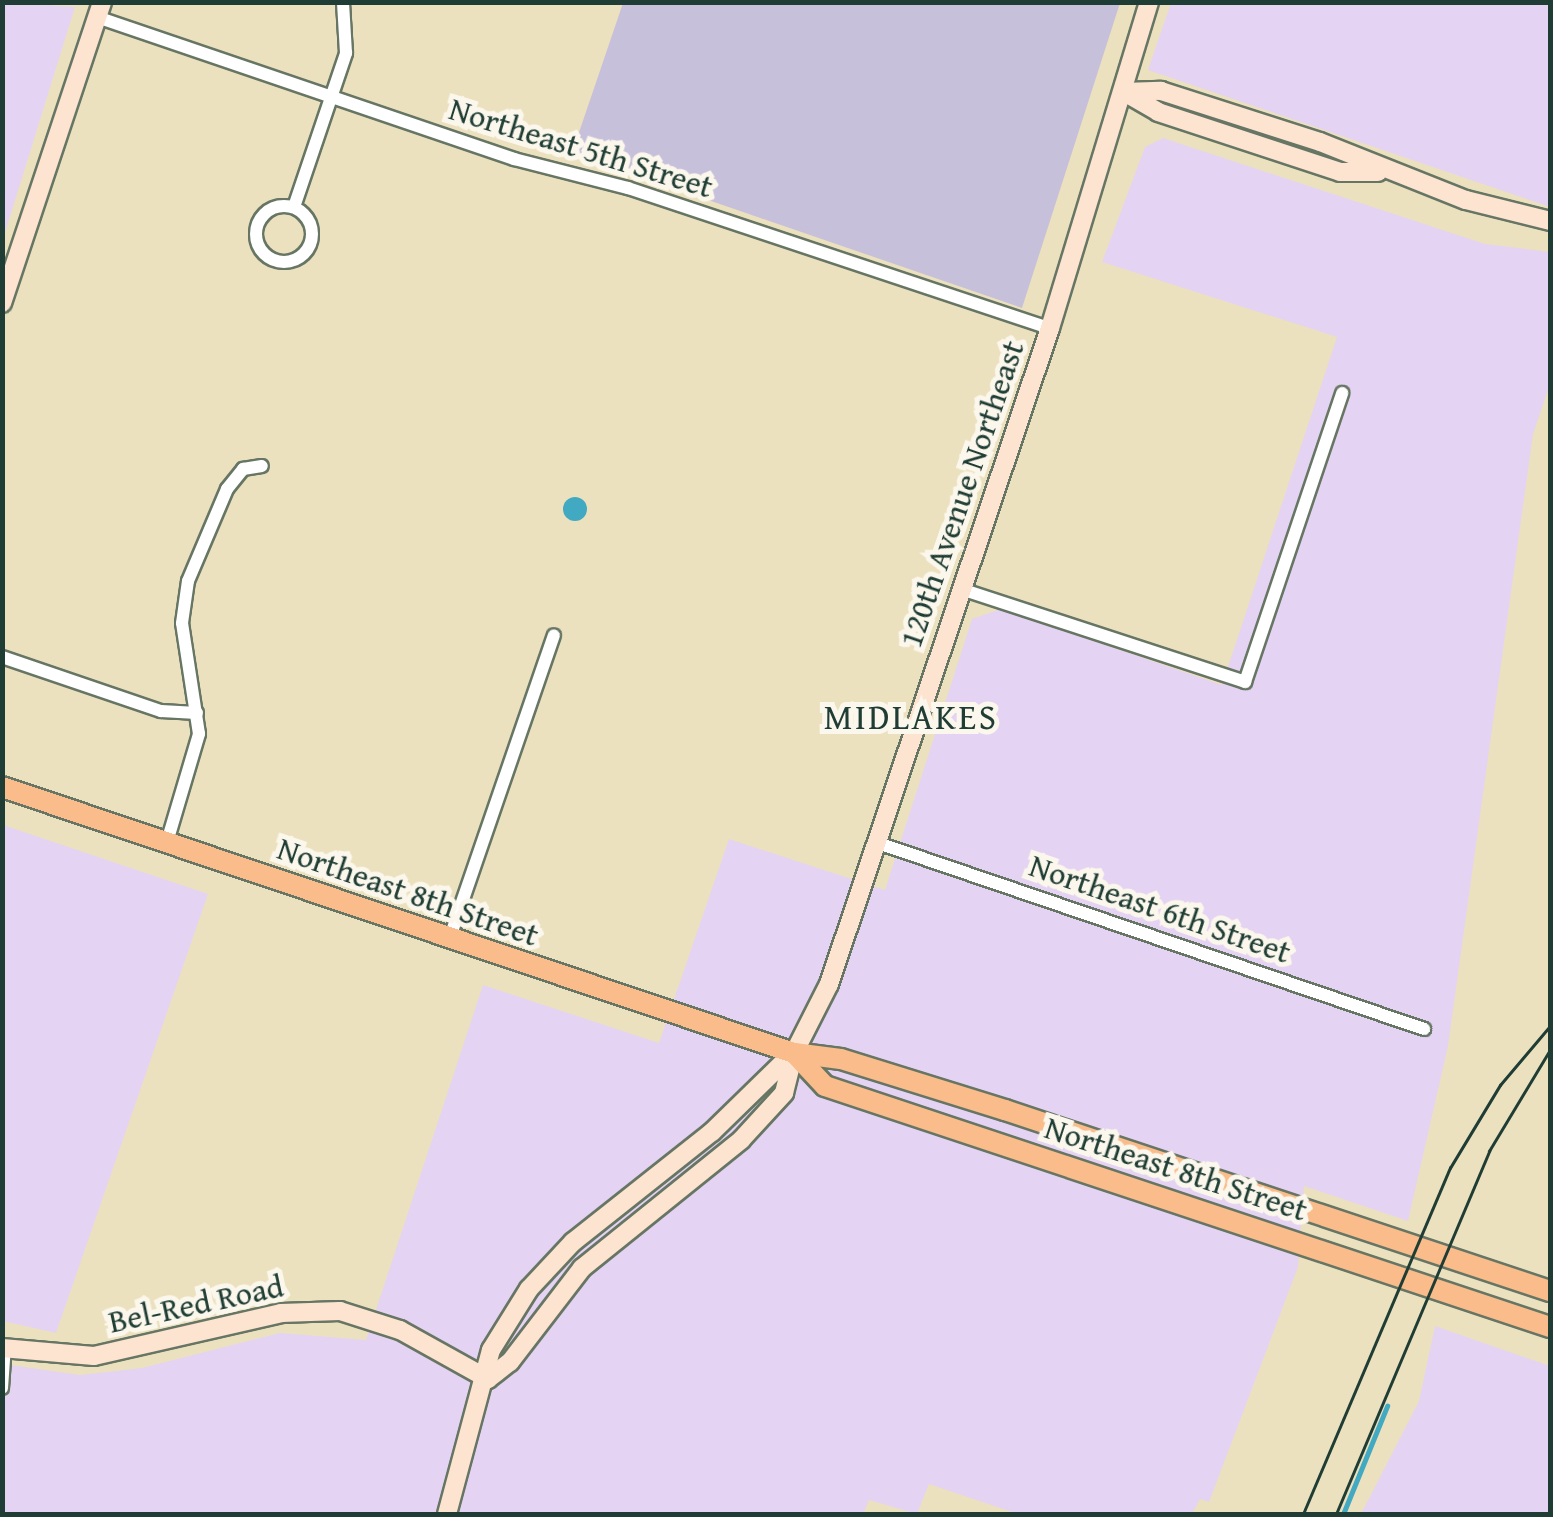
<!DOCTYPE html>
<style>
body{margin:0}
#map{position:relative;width:1553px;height:1517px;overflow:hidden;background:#ece1be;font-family:"Gentium Book Plus",serif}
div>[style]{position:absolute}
.built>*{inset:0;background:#e4d3f2}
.industrial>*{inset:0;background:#c6c0da}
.water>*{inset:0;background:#41a9c1}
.round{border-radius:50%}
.stream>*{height:5px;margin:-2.5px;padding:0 2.5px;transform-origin:2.5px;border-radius:2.5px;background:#41a9c1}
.roads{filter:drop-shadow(2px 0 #677664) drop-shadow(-2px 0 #677664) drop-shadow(0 2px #677664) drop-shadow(0 -2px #677664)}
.street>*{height:12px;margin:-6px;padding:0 6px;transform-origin:6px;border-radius:6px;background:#fff}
.street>.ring{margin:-6px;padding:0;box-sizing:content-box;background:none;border:12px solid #fff;border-radius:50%}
.secondary>*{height:18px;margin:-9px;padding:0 9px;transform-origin:9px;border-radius:9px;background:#fde4d0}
.primary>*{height:20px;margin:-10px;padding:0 10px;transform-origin:10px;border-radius:10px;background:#f9bc8a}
.tram>*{height:2.5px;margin:-1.25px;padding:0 1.25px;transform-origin:1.25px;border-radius:1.25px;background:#1f3d34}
span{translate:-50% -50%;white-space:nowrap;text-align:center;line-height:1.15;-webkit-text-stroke:10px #fbf7ec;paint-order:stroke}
.street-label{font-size:32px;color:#1f3d34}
.neighbourhood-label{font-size:35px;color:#1f3d34;letter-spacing:2.5px}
.frame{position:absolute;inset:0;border:5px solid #1f3d34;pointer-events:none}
</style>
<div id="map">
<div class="built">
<i style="clip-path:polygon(3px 2px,75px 7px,3px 239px,2px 3px)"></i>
<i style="clip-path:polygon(1171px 3px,1550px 3px,1550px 207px,1148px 70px)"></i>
<i style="clip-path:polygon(1163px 138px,1485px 244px,1550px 252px,1550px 384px,1533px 434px,1448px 1046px,1408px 1221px,1304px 1186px,1298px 1267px,1209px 1502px,1200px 1499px,1192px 1514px,1018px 1514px,929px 1484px,917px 1514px,869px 1500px,863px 1514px,3px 1514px,3px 1364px,80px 1375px,142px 1368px,280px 1333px,366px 1340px,483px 985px,659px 1043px,729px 839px,885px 890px,972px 619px,1001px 609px,1222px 685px,1337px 337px,1102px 262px,1145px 147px)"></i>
<i style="clip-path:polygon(3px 825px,208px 894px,56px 1333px,3px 1321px)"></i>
<i style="clip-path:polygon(1435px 1326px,1550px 1366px,1550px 1514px,1361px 1514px,1419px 1401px)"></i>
</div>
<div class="industrial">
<i style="clip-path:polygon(623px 3px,1120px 3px,1022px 308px,572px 153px)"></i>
</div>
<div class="water">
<i class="round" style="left:563px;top:497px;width:24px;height:24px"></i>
</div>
<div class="stream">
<i style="left:1343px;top:1514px;width:117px;rotate:-67.8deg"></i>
</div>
<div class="roads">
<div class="street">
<i style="left:97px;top:17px;width:441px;rotate:18.8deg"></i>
<i style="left:514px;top:159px;width:118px;rotate:14.3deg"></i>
<i style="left:628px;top:188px;width:445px;rotate:18.4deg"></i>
<i class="ring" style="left:256px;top:206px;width:44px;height:44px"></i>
<i style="left:294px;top:207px;width:163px;rotate:-71.3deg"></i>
<i style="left:346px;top:53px;width:51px;rotate:-93.4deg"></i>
<i style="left:961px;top:589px;width:299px;rotate:18.1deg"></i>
<i style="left:1245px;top:682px;width:305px;rotate:-71.4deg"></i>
<i style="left:2px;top:657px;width:168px;rotate:18.8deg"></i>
<i style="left:161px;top:711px;width:36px;rotate:3deg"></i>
<i style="left:167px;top:842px;width:113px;rotate:-73.5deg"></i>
<i style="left:199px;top:734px;width:112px;rotate:-98.7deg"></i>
<i style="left:182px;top:623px;width:42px;rotate:-81.9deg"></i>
<i style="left:188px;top:581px;width:100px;rotate:-67deg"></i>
<i style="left:227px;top:489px;width:26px;rotate:-51deg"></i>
<i style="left:243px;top:469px;width:19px;rotate:-9deg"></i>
<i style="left:878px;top:843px;width:577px;rotate:18.81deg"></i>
<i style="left:450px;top:937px;width:319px;rotate:-71deg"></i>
<i style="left:2px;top:1388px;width:39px;rotate:-86deg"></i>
</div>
<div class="secondary">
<i style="left:1124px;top:92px;width:37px;rotate:-2deg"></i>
<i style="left:1161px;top:91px;width:167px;rotate:17.8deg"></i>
<i style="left:1320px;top:142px;width:157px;rotate:21.7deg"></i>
<i style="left:1466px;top:200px;width:87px;rotate:14deg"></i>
<i style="left:1124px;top:92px;width:39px;rotate:30deg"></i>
<i style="left:1158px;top:112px;width:192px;rotate:18.2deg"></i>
<i style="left:1340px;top:172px;width:38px"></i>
<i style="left:2px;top:303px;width:317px;rotate:-71.6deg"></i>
<i style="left:2px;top:1348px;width:92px;rotate:5deg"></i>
<i style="left:94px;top:1356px;width:192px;rotate:-12.9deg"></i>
<i style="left:281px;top:1313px;width:59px;rotate:-1.9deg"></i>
<i style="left:340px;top:1311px;width:63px;rotate:17.6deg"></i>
<i style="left:400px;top:1330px;width:101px;rotate:29.1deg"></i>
<i style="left:488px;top:1379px;width:28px;rotate:-38deg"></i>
<i style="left:510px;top:1362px;width:118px;rotate:-52.5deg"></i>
<i style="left:582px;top:1268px;width:204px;rotate:-38.8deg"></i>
<i style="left:741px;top:1140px;width:64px;rotate:-47.5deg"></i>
<i style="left:784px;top:1093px;width:41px;rotate:-76deg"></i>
<i style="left:794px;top:1053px;width:77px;rotate:-63.1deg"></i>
<i style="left:829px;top:984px;width:692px;rotate:-71.38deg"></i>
<i style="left:1050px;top:328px;width:341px;rotate:-73.1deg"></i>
<i style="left:447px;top:1514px;width:170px;rotate:-75deg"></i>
<i style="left:491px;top:1350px;width:72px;rotate:-58.1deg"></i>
<i style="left:529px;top:1289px;width:64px;rotate:-46.9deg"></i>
<i style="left:573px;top:1242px;width:177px;rotate:-38.4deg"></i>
<i style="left:712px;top:1132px;width:113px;rotate:-44.3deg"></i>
</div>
<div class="primary">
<i style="left:2px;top:787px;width:835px;rotate:18.57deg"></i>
<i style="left:794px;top:1053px;width:47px;rotate:7.3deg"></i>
<i style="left:841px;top:1059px;width:172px;rotate:17.3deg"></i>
<i style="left:1005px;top:1110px;width:574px;rotate:18.37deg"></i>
<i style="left:794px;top:1053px;width:45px;rotate:46.8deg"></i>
<i style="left:825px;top:1086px;width:764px;rotate:18.39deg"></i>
</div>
</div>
<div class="tram">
<i style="left:1303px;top:1514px;width:376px;rotate:-67deg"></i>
<i style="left:1450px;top:1168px;width:97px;rotate:-58.9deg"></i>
<i style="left:1500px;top:1085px;width:77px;rotate:-49.7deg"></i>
<i style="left:1336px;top:1514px;width:394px;rotate:-67.1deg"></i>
<i style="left:1489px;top:1151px;width:118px;rotate:-58.9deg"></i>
</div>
<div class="street-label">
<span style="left:581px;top:148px;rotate:17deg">Northeast 5th Street</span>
<span style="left:962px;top:494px;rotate:-71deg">120th Avenue Northeast</span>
<span style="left:408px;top:892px;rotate:19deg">Northeast 8th Street</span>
<span style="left:1160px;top:909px;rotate:19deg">Northeast 6th Street</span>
<span style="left:1176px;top:1169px;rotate:18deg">Northeast 8th Street</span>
<span style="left:196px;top:1304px;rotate:-12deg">Bel-Red Road</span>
</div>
<div class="neighbourhood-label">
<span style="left:911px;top:717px">MIDLAKES</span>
</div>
<div class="frame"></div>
</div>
